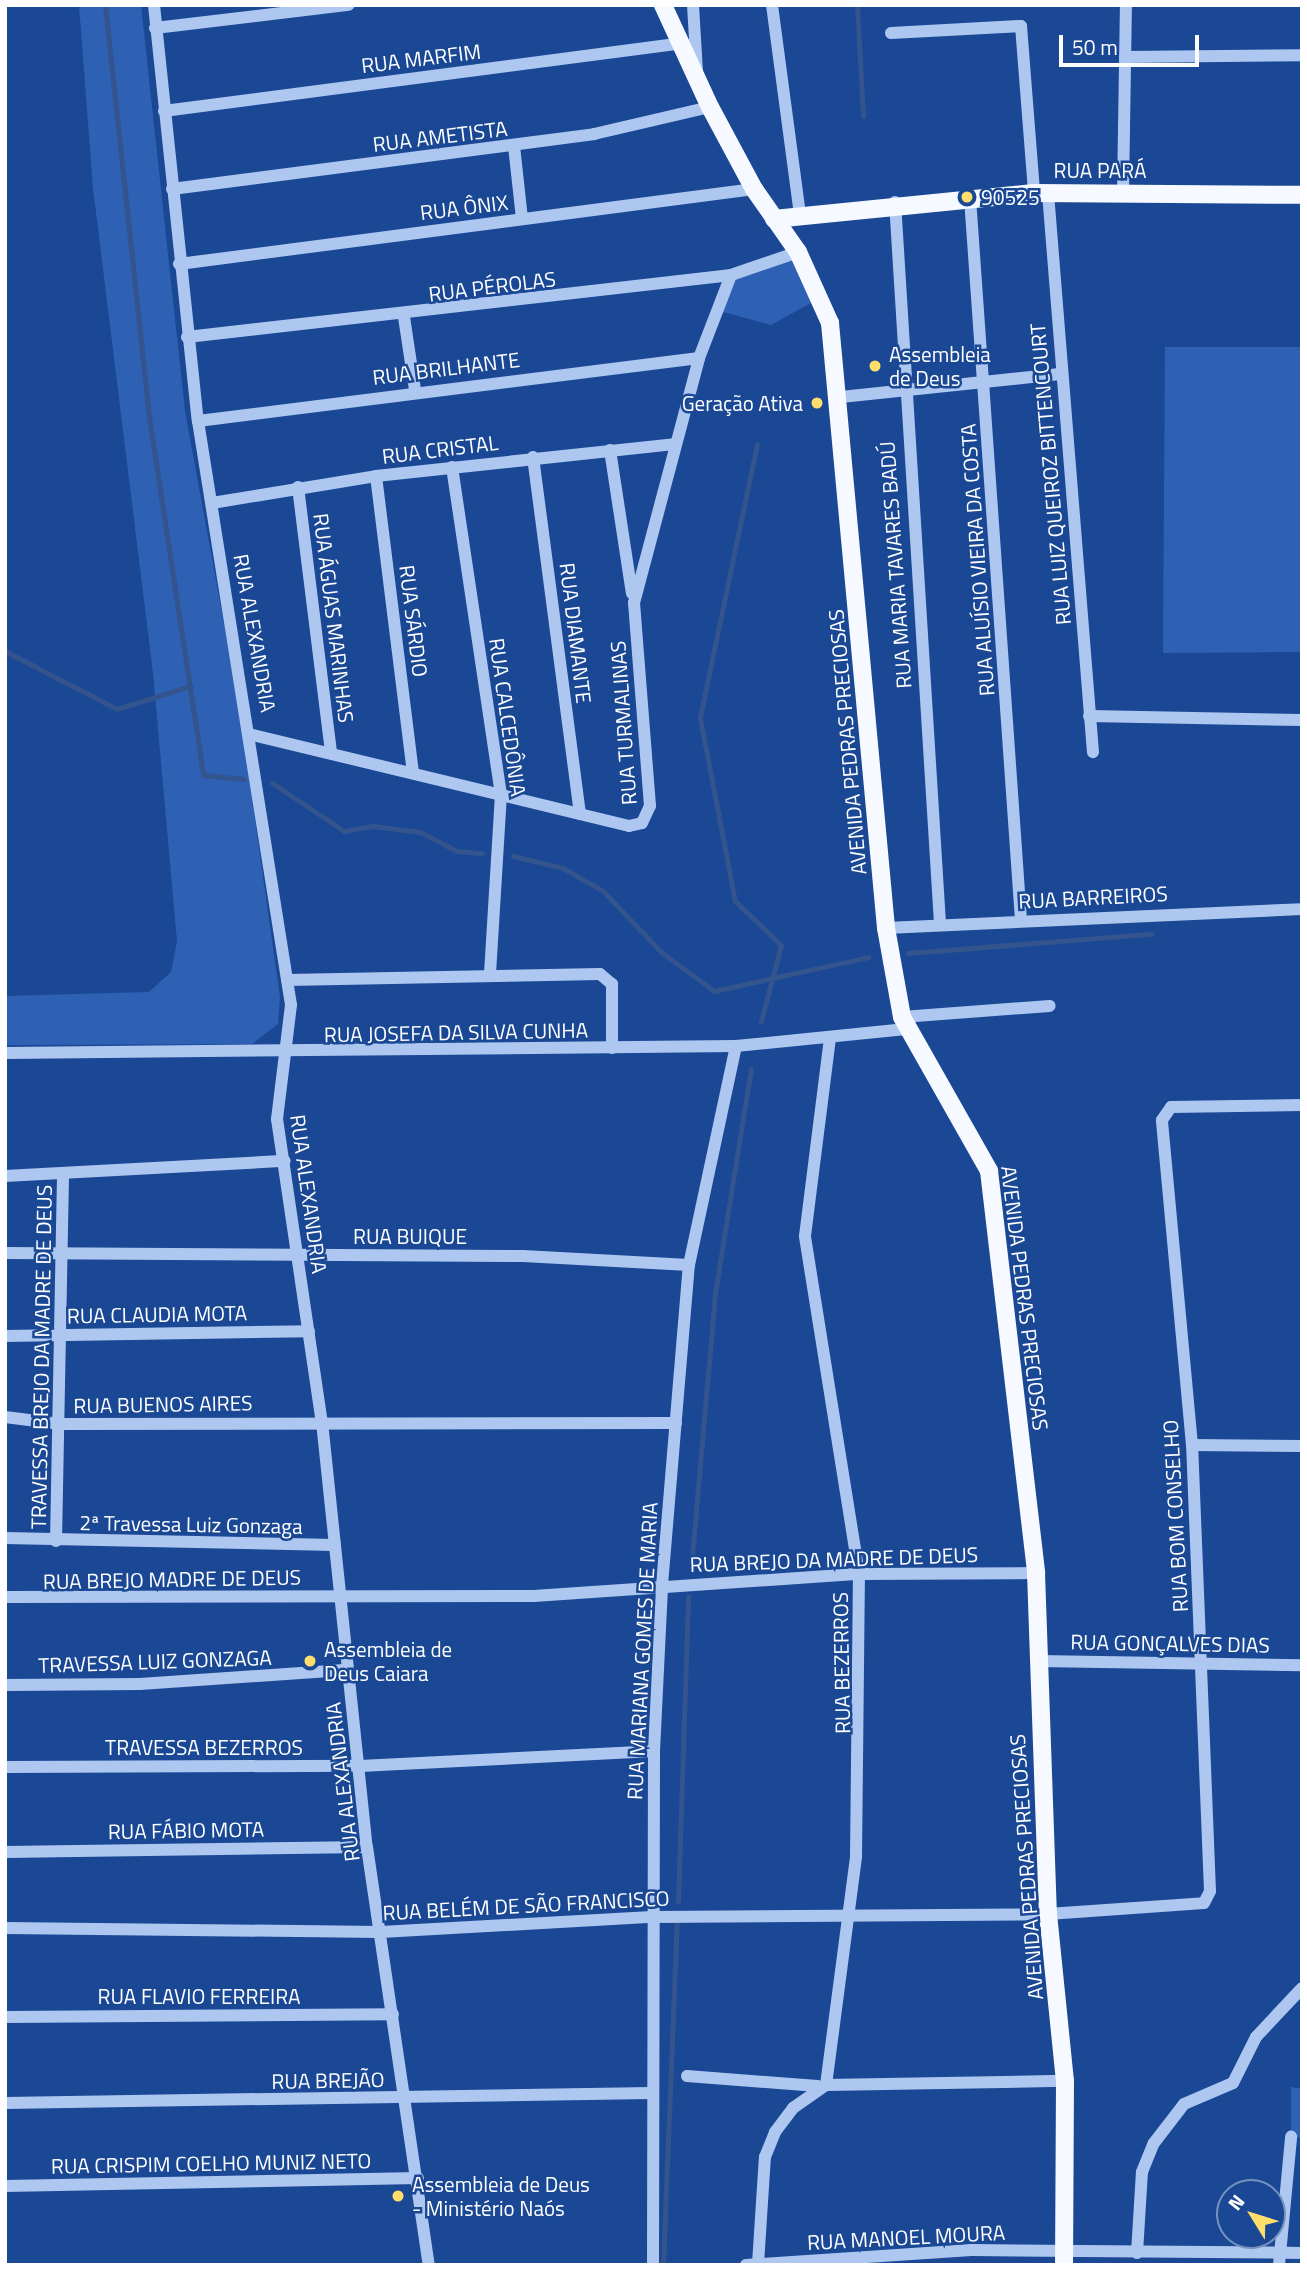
<!DOCTYPE html>
<meta charset="utf-8">
<style>
body{margin:0}
#map{position:relative;width:1307px;height:2270px;overflow:hidden;background:#1a4895;font-family:"Titillium Web",sans-serif}
div>[style]{position:absolute}
.green>*{inset:0;background:#2e61b4}
.stream>*{height:5px;margin:-2.5px;padding:0 2.5px;transform-origin:2.5px;border-radius:2.5px;background:#33548d}
.minor>*{height:12px;margin:-6px;padding:0 6px;transform-origin:6px;border-radius:6px;background:#adc7f0}
.major>*{height:18px;margin:-9px;padding:0 9px;transform-origin:9px;border-radius:9px;background:#f6f9ff}
.dots>*{width:19px;height:19px;translate:-50% -50%;box-sizing:border-box;border:4px solid #1a4895;border-radius:50%}
span{translate:-50% -50%;white-space:nowrap;text-align:center;line-height:1.15;-webkit-text-stroke:5px #1a4895;paint-order:stroke}
.street-label{font-size:21px;color:#fff}
.poi-label{font-size:21px;color:#fff}
.left{translate:0 -50%;text-align:left}
.right{translate:-100% -50%;text-align:right}
.frame{position:absolute;inset:0;border:7px solid #fff;pointer-events:none}
.north{position:absolute;left:1216px;top:2179px;width:70px;height:70px;box-sizing:border-box;background:#1a4895;border:2px solid #7691bf;border-radius:50%;rotate:308deg;font-size:19px;font-weight:700;line-height:28px;text-align:center;color:#fff}
.north::after{content:'';display:block;margin:auto;width:24px;height:32px;background:#ffde6c;clip-path:polygon(50% 0,100% 100%,50% 72%,0 100%)}
.scale{position:absolute;left:1059px;top:35px;width:140px;height:32px;box-sizing:border-box;border:4px solid #fff;border-top:0;padding-left:9px;font-size:21px;line-height:24px;white-space:nowrap;color:#fff;-webkit-text-stroke:5px #1a4895;paint-order:stroke}
</style>
<div id="map">
<div class="green">
<i style="clip-path:polygon(79px 5px,141px 5px,185px 411px,238px 700px,280px 997px,278px 1024px,252px 1044px,5px 1045px,5px 996px,149px 992px,171px 972px,177px 941px,153px 673px,93px 188px)"></i>
<i style="clip-path:polygon(798px 252px,820px 298px,771px 325px,716px 310px,731px 275px)"></i>
<i style="clip-path:polygon(1165px 347px,1302px 347px,1302px 652px,1163px 653px)"></i>
<i style="clip-path:polygon(1291px 2087px,1302px 2089px,1302px 2138px,1291px 2137px)"></i>
</div>
<div class="stream">
<i style="left:105px;top:5px;width:414px;rotate:83.9deg"></i>
<i style="left:149px;top:417px;width:362px;rotate:81.4deg"></i>
<i style="left:203px;top:775px;width:41px;rotate:5.6deg"></i>
<i style="left:857px;top:5px;width:111px;rotate:86.9deg"></i>
<i style="left:757px;top:444px;width:280px;rotate:101.8deg"></i>
<i style="left:700px;top:718px;width:186px;rotate:79.2deg"></i>
<i style="left:735px;top:901px;width:64px;rotate:43.7deg"></i>
<i style="left:781px;top:945px;width:79px;rotate:104.7deg"></i>
<i style="left:5px;top:651px;width:126px;rotate:27.4deg"></i>
<i style="left:117px;top:709px;width:77px;rotate:-17.5deg"></i>
<i style="left:272px;top:783px;width:87px;rotate:33.7deg"></i>
<i style="left:344px;top:831px;width:29px;rotate:-10deg"></i>
<i style="left:373px;top:826px;width:47px;rotate:7.3deg"></i>
<i style="left:420px;top:832px;width:42px;rotate:27.2deg"></i>
<i style="left:457px;top:851px;width:25px;rotate:5deg"></i>
<i style="left:513px;top:856px;width:51px;rotate:13.5deg"></i>
<i style="left:563px;top:868px;width:46px;rotate:29.9deg"></i>
<i style="left:603px;top:891px;width:84px;rotate:46.4deg"></i>
<i style="left:661px;top:952px;width:66px;rotate:36.3deg"></i>
<i style="left:714px;top:991px;width:158px;rotate:-12.4deg"></i>
<i style="left:908px;top:953px;width:244px;rotate:-4.5deg"></i>
<i style="left:691px;top:1568px;width:276px;rotate:-85deg"></i>
<i style="left:715px;top:1293px;width:227px;rotate:-80.9deg"></i>
<i style="left:678px;top:1901px;width:305px;rotate:-88.1deg"></i>
<i style="left:663px;top:2265px;width:349px;rotate:-87.7deg"></i>
</div>
<div class="minor">
<i style="left:154px;top:5px;width:418px;rotate:84deg"></i>
<i style="left:198px;top:421px;width:591px;rotate:80.95deg"></i>
<i style="left:291px;top:1005px;width:115px;rotate:97deg"></i>
<i style="left:277px;top:1119px;width:306px;rotate:81.6deg"></i>
<i style="left:322px;top:1422px;width:427px;rotate:84deg"></i>
<i style="left:367px;top:1847px;width:423px;rotate:81.6deg"></i>
<i style="left:693px;top:5px;width:68px;rotate:86.6deg"></i>
<i style="left:772px;top:5px;width:212px;rotate:82.4deg"></i>
<i style="left:155px;top:28px;width:195px;rotate:-6.8deg"></i>
<i style="left:891px;top:33px;width:130px;rotate:-3.1deg"></i>
<i style="left:1021px;top:26px;width:168px;rotate:85.5deg"></i>
<i style="left:1125px;top:57px;width:177px;rotate:-0.6deg"></i>
<i style="left:164px;top:111px;width:524px;rotate:-7.45deg"></i>
<i style="left:514px;top:146px;width:73px;rotate:83.7deg"></i>
<i style="left:172px;top:189px;width:426px;rotate:-7.4deg"></i>
<i style="left:594px;top:134px;width:119px;rotate:-13.1deg"></i>
<i style="left:1123px;top:192px;width:187px;rotate:-89.1deg"></i>
<i style="left:1048px;top:193px;width:561px;rotate:85.4deg"></i>
<i style="left:970px;top:198px;width:724px;rotate:85.96deg"></i>
<i style="left:895px;top:202px;width:723px;rotate:86.43deg"></i>
<i style="left:179px;top:264px;width:580px;rotate:-7.43deg"></i>
<i style="left:404px;top:317px;width:74px;rotate:81.4deg"></i>
<i style="left:187px;top:337px;width:548px;rotate:-6.5deg"></i>
<i style="left:731px;top:275px;width:71px;rotate:-18.9deg"></i>
<i style="left:841px;top:397px;width:220px;rotate:-6deg"></i>
<i style="left:198px;top:421px;width:505px;rotate:-7.17deg"></i>
<i style="left:610px;top:450px;width:145px;rotate:81.3deg"></i>
<i style="left:533px;top:457px;width:360px;rotate:82.5deg"></i>
<i style="left:452px;top:467px;width:331px;rotate:81.5deg"></i>
<i style="left:501px;top:794px;width:180px;rotate:93.5deg"></i>
<i style="left:376px;top:476px;width:297px;rotate:82.9deg"></i>
<i style="left:298px;top:487px;width:268px;rotate:82.9deg"></i>
<i style="left:212px;top:503px;width:166px;rotate:-9.3deg"></i>
<i style="left:376px;top:476px;width:300px;rotate:-6.1deg"></i>
<i style="left:1089px;top:716px;width:213px;rotate:1.1deg"></i>
<i style="left:253px;top:735px;width:387px;rotate:13.6deg"></i>
<i style="left:629px;top:826px;width:13px;rotate:-13deg"></i>
<i style="left:642px;top:823px;width:19px;rotate:-65deg"></i>
<i style="left:650px;top:806px;width:204px;rotate:-94.5deg"></i>
<i style="left:634px;top:603px;width:253px;rotate:-75.1deg"></i>
<i style="left:699px;top:358px;width:89px;rotate:-68.9deg"></i>
<i style="left:886px;top:928px;width:416px;rotate:-2.6deg"></i>
<i style="left:287px;top:980px;width:313px;rotate:-1.1deg"></i>
<i style="left:600px;top:974px;width:16px;rotate:40deg"></i>
<i style="left:612px;top:984px;width:64px;rotate:90deg"></i>
<i style="left:902px;top:1017px;width:148px;rotate:-4.3deg"></i>
<i style="left:5px;top:1053px;width:731px;rotate:-0.55deg"></i>
<i style="left:736px;top:1046px;width:171px;rotate:-5.7deg"></i>
<i style="left:5px;top:1176px;width:280px;rotate:-3.1deg"></i>
<i style="left:5px;top:1253px;width:518px;rotate:0.33deg"></i>
<i style="left:523px;top:1256px;width:166px;rotate:3.1deg"></i>
<i style="left:5px;top:1336px;width:304px;rotate:-0.9deg"></i>
<i style="left:5px;top:1417px;width:56px;rotate:7.1deg"></i>
<i style="left:61px;top:1424px;width:615px;rotate:-0.09deg"></i>
<i style="left:1192px;top:1445px;width:110px;rotate:0.5deg"></i>
<i style="left:5px;top:1538px;width:330px;rotate:1.2deg"></i>
<i style="left:56px;top:1541px;width:367px;rotate:-88.9deg"></i>
<i style="left:5px;top:1597px;width:529px;rotate:-0.11deg"></i>
<i style="left:534px;top:1596px;width:326px;rotate:-3.9deg"></i>
<i style="left:859px;top:1574px;width:177px;rotate:-0.3deg"></i>
<i style="left:1038px;top:1661px;width:264px;rotate:0.9deg"></i>
<i style="left:5px;top:1685px;width:135px;rotate:-0.4deg"></i>
<i style="left:140px;top:1684px;width:208px;rotate:-3.9deg"></i>
<i style="left:5px;top:1767px;width:355px;rotate:-0.2deg"></i>
<i style="left:360px;top:1766px;width:294px;rotate:-2.9deg"></i>
<i style="left:5px;top:1852px;width:362px;rotate:-0.8deg"></i>
<i style="left:5px;top:1928px;width:376px;rotate:0.6deg"></i>
<i style="left:381px;top:1932px;width:271px;rotate:-3.2deg"></i>
<i style="left:652px;top:1917px;width:396px;rotate:-0.4deg"></i>
<i style="left:1048px;top:1914px;width:156px;rotate:-4deg"></i>
<i style="left:1204px;top:1903px;width:13px;rotate:-63deg"></i>
<i style="left:1210px;top:1891px;width:446px;rotate:-92.3deg"></i>
<i style="left:1192px;top:1445px;width:326px;rotate:-95.3deg"></i>
<i style="left:1162px;top:1120px;width:16px;rotate:-55deg"></i>
<i style="left:1171px;top:1107px;width:131px;rotate:-0.9deg"></i>
<i style="left:5px;top:2017px;width:388px;rotate:-0.4deg"></i>
<i style="left:687px;top:2076px;width:131px;rotate:4.4deg"></i>
<i style="left:826px;top:2085px;width:239px;rotate:-1deg"></i>
<i style="left:5px;top:2103px;width:646px;rotate:-0.89deg"></i>
<i style="left:5px;top:2186px;width:413px;rotate:-1.1deg"></i>
<i style="left:1137px;top:2253px;width:81px;rotate:-86.5deg"></i>
<i style="left:1142px;top:2172px;width:31px;rotate:-68deg"></i>
<i style="left:1154px;top:2143px;width:49px;rotate:-52.4deg"></i>
<i style="left:1184px;top:2104px;width:53px;rotate:-23.2deg"></i>
<i style="left:1233px;top:2083px;width:51px;rotate:-63.4deg"></i>
<i style="left:1256px;top:2037px;width:67px;rotate:-46.8deg"></i>
<i style="left:758px;top:2264px;width:107px;rotate:-86.3deg"></i>
<i style="left:765px;top:2157px;width:27px;rotate:-68deg"></i>
<i style="left:775px;top:2132px;width:30px;rotate:-53deg"></i>
<i style="left:793px;top:2108px;width:40px;rotate:-34.9deg"></i>
<i style="left:826px;top:2085px;width:230px;rotate:-82.5deg"></i>
<i style="left:856px;top:1857px;width:283px;rotate:-89.4deg"></i>
<i style="left:859px;top:1574px;width:342px;rotate:-99.1deg"></i>
<i style="left:805px;top:1236px;width:200px;rotate:-82.8deg"></i>
<i style="left:653px;top:2265px;width:514px;rotate:-89.89deg"></i>
<i style="left:654px;top:1751px;width:166px;rotate:-87.2deg"></i>
<i style="left:662px;top:1585px;width:321px;rotate:-85.2deg"></i>
<i style="left:689px;top:1265px;width:224px;rotate:-77.9deg"></i>
<i style="left:746px;top:2265px;width:226px;rotate:-3.8deg"></i>
<i style="left:972px;top:2250px;width:330px;rotate:0.5deg"></i>
<i style="left:1279px;top:2265px;width:129px;rotate:-84.6deg"></i>
</div>
<div class="major">
<i style="left:663px;top:5px;width:112px;rotate:65.3deg"></i>
<i style="left:710px;top:107px;width:93px;rotate:61.8deg"></i>
<i style="left:754px;top:189px;width:77px;rotate:55.1deg"></i>
<i style="left:798px;top:252px;width:78px;rotate:65.7deg"></i>
<i style="left:830px;top:323px;width:608px;rotate:84.71deg"></i>
<i style="left:886px;top:928px;width:90px;rotate:79.8deg"></i>
<i style="left:902px;top:1017px;width:177px;rotate:60.5deg"></i>
<i style="left:989px;top:1171px;width:405px;rotate:83.3deg"></i>
<i style="left:1036px;top:1573px;width:341px;rotate:88deg"></i>
<i style="left:1048px;top:1914px;width:168px;rotate:84.2deg"></i>
<i style="left:1065px;top:2081px;width:184px;rotate:90.3deg"></i>
<i style="left:774px;top:219px;width:261px;rotate:-5.7deg"></i>
<i style="left:1034px;top:193px;width:268px;rotate:0.4deg"></i>
</div>
<div class="dots">
<i style="left:967px;top:197px;background:#ffde6c"></i>
<i style="left:875px;top:366px;background:#ffde6c"></i>
<i style="left:817px;top:403px;background:#ffde6c"></i>
<i style="left:310px;top:1661px;background:#ffde6c"></i>
<i style="left:398px;top:2196px;background:#ffde6c"></i>
</div>
<div class="street-label">
<span style="left:421px;top:58px;rotate:-7deg">RUA MARFIM</span>
<span style="left:440px;top:136px;rotate:-7deg">RUA AMETISTA</span>
<span style="left:1100px;top:170px">RUA PARÁ</span>
<span style="left:464px;top:207px;rotate:-7deg">RUA ÔNIX</span>
<span style="left:492px;top:286px;rotate:-7deg">RUA PÉROLAS</span>
<span style="left:446px;top:368px;rotate:-7deg">RUA BRILHANTE</span>
<span style="left:440px;top:449px;rotate:-7deg">RUA CRISTAL</span>
<span style="left:1050px;top:474px;rotate:-95deg">RUA LUIZ QUEIROZ BITTENCOURT</span>
<span style="left:977px;top:560px;rotate:-94deg">RUA ALUÍSIO VIEIRA DA COSTA</span>
<span style="left:895px;top:565px;rotate:-94deg">RUA MARIA TAVARES BADÚ</span>
<span style="left:334px;top:618px;rotate:83deg">RUA ÁGUAS MARINHAS</span>
<span style="left:414px;top:621px;rotate:83deg">RUA SÁRDIO</span>
<span style="left:255px;top:633px;rotate:80deg">RUA ALEXANDRIA</span>
<span style="left:576px;top:633px;rotate:83deg">RUA DIAMANTE</span>
<span style="left:508px;top:717px;rotate:82deg">RUA CALCEDÔNIA</span>
<span style="left:623px;top:723px;rotate:-94deg">RUA TURMALINAS</span>
<span style="left:847px;top:742px;rotate:-95deg">AVENIDA PEDRAS PRECIOSAS</span>
<span style="left:1093px;top:897px;rotate:-3deg">RUA BARREIROS</span>
<span style="left:456px;top:1032px;rotate:-1deg">RUA JOSEFA DA SILVA CUNHA</span>
<span style="left:309px;top:1194px;rotate:82deg">RUA ALEXANDRIA</span>
<span style="left:410px;top:1236px">RUA BUIQUE</span>
<span style="left:1025px;top:1298px;rotate:83deg">AVENIDA PEDRAS PRECIOSAS</span>
<span style="left:157px;top:1314px;rotate:-1deg">RUA CLAUDIA MOTA</span>
<span style="left:41px;top:1357px;rotate:-89deg">TRAVESSA BREJO DA MADRE DE DEUS</span>
<span style="left:163px;top:1404px;rotate:-1deg">RUA BUENOS AIRES</span>
<span style="left:1175px;top:1516px;rotate:-93deg">RUA BOM CONSELHO</span>
<span style="left:191px;top:1524px;rotate:1deg">2ª Travessa Luiz Gonzaga</span>
<span style="left:834px;top:1559px;rotate:-2deg">RUA BREJO DA MADRE DE DEUS</span>
<span style="left:172px;top:1579px;rotate:-1deg">RUA BREJO MADRE DE DEUS</span>
<span style="left:1170px;top:1643px;rotate:1deg">RUA GONÇALVES DIAS</span>
<span style="left:642px;top:1651px;rotate:-87deg">RUA MARIANA GOMES DE MARIA</span>
<span style="left:155px;top:1661px;rotate:-2deg">TRAVESSA LUIZ GONZAGA</span>
<span style="left:841px;top:1663px;rotate:-91deg">RUA BEZERROS</span>
<span style="left:204px;top:1747px">TRAVESSA BEZERROS</span>
<span style="left:342px;top:1782px;rotate:-97deg">RUA ALEXANDRIA</span>
<span style="left:186px;top:1830px;rotate:-1deg">RUA FÁBIO MOTA</span>
<span style="left:1026px;top:1867px;rotate:-94deg">AVENIDA PEDRAS PRECIOSAS</span>
<span style="left:526px;top:1905px;rotate:-3deg">RUA BELÉM DE SÃO FRANCISCO</span>
<span style="left:199px;top:1996px">RUA FLAVIO FERREIRA</span>
<span style="left:328px;top:2080px;rotate:-1deg">RUA BREJÃO</span>
<span style="left:211px;top:2163px;rotate:-1deg">RUA CRISPIM COELHO MUNIZ NETO</span>
<span style="left:906px;top:2237px;rotate:-3deg">RUA MANOEL MOURA</span>
</div>
<div class="poi-label">
<span class="left" style="left:981px;top:197px">90525</span>
<span class="left" style="left:889px;top:366px">Assembleia<br>de Deus</span>
<span class="right" style="left:803px;top:403px">Geração Ativa</span>
<span class="left" style="left:324px;top:1661px">Assembleia de<br>Deus Caiara</span>
<span class="left" style="left:412px;top:2196px">Assembleia de Deus<br>- Ministério Naós</span>
</div>
<div class="frame"></div>
<div class="north">N</div>
<div class="scale">50 m</div>
</div>
